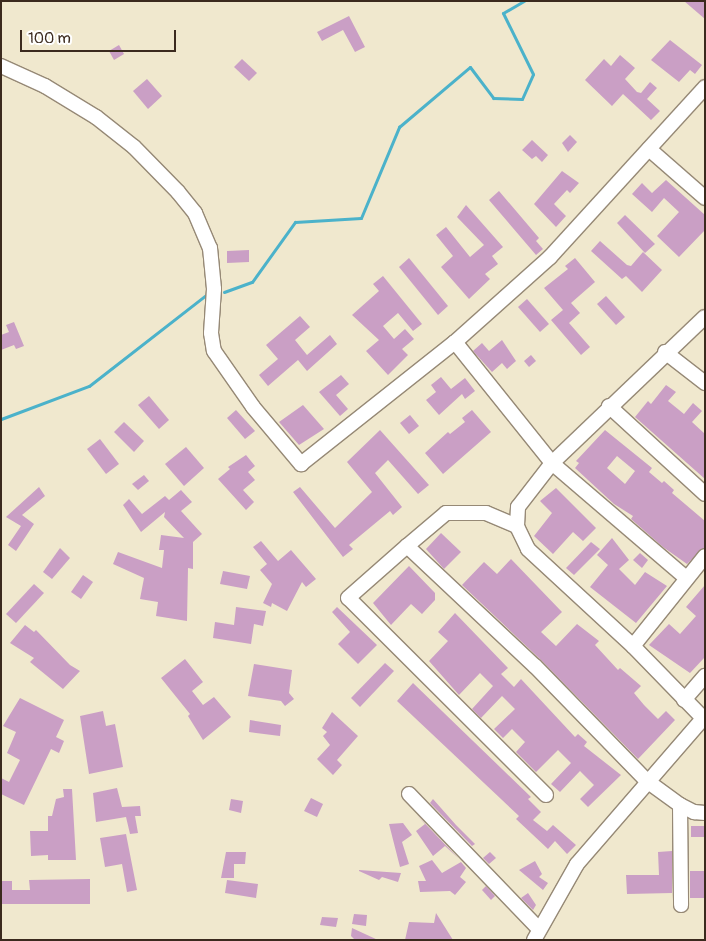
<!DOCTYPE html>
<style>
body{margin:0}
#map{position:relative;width:706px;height:941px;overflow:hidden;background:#f0e8ce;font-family:Pangolin,sans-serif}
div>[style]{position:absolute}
.stream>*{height:3px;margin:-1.5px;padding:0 1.5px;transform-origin:1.5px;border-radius:1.5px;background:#4bb2ca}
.building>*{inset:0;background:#ca9fc5}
.roads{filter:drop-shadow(1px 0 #968976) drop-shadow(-1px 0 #968976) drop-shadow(0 1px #968976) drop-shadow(0 -1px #968976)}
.minor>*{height:14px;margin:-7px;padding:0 7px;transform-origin:7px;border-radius:7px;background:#fff}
span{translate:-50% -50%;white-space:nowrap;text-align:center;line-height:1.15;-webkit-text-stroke:4px #fff;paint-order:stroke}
.frame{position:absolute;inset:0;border:2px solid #3b2a1e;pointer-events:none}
.scale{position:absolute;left:20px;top:30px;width:156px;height:22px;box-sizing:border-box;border:2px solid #3b2a1e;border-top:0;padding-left:6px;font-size:15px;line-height:18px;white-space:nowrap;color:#3b2a1e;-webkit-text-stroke:4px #fff;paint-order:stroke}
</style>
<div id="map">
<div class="stream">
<i style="left:224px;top:292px;width:30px;rotate:-20deg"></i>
<i style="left:252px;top:282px;width:74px;rotate:-54.4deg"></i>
<i style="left:295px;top:222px;width:66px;rotate:-3.5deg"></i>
<i style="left:361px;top:218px;width:99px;rotate:-67.3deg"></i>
<i style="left:399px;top:127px;width:93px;rotate:-40.2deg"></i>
<i style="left:470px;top:67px;width:39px;rotate:53deg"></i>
<i style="left:493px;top:98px;width:29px;rotate:2deg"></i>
<i style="left:522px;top:99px;width:27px;rotate:-66deg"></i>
<i style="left:533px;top:74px;width:68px;rotate:-116.2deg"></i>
<i style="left:503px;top:13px;width:24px;rotate:-30deg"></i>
<i style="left:1px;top:419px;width:94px;rotate:-20.6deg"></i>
<i style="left:89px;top:386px;width:148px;rotate:-37.9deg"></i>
</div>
<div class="building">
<i style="clip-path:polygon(684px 1px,705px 1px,705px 19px)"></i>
<i style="clip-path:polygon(349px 16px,365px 47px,355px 52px,343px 30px,322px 41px,317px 32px)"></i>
<i style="clip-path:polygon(670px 40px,702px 65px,695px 74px,690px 70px,679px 82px,651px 60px)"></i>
<i style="clip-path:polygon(119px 45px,124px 54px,114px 60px,109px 51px)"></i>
<i style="clip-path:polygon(620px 55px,635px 68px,625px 79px,637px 92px,641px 93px,650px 82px,657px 88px,647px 99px,660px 111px,651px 120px,623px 94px,612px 106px,585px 80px,604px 59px,611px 66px)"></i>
<i style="clip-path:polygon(242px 59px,257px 73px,249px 81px,234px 67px)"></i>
<i style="clip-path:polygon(147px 79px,162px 96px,148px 109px,133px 91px)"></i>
<i style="clip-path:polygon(570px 135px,577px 142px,568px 152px,562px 143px)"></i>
<i style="clip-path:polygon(532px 140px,548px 155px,542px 162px,536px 156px,532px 159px,522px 150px)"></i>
<i style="clip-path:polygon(562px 171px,579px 183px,570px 193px,567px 190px,554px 204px,566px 216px,556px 227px,534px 204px)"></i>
<i style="clip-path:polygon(666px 180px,705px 215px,705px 230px,679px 257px,657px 236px,679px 212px,664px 198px,652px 212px,632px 194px,642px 183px,652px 193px)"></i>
<i style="clip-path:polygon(499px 191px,539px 238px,536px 241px,543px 249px,536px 255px,489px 200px)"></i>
<i style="clip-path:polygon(466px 205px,503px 247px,492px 256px,498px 264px,485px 274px,490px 279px,469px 299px,441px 267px,453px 256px,436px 235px,446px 227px,470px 257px,484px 245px,457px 217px)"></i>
<i style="clip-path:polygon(625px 215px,655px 244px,645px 253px,617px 223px)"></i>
<i style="clip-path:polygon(600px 241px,627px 265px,631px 266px,643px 252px,662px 270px,642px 292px,626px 276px,622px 279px,591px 251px)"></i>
<i style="clip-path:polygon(249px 250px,249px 262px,227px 263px,227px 251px)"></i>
<i style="clip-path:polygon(409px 258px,448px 306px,438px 315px,399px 267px)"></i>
<i style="clip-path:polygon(575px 258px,595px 282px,571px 303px,580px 313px,569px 323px,590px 347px,581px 355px,551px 320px,563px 310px,544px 288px,568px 269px,565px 266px)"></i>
<i style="clip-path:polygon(383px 276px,422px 324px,413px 331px,398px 313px,383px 326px,394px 339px,405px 329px,414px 339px,402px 349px,408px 355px,388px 375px,366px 351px,379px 340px,352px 315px,379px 291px,373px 284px)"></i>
<i style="clip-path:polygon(606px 296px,625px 317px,616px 325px,597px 304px)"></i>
<i style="clip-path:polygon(527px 299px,549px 324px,540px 332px,518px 307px)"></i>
<i style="clip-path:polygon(300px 316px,310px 327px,295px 340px,307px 355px,330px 335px,337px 344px,307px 371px,298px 360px,268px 386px,259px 375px,278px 359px,266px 345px)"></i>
<i style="clip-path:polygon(14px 322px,24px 346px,16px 349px,14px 345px,1px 350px,1px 335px,9px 332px,6px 325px)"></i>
<i style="clip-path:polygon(502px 340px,516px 361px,507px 369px,502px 363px,492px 372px,473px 351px,482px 343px,489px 351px)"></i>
<i style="clip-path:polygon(531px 355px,536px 361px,529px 367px,524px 361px)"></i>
<i style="clip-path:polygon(341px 375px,349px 384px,336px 395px,348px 409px,340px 416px,319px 392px)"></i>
<i style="clip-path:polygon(441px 377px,451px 389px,465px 378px,475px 391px,465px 399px,462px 394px,439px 415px,426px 400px,436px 392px,431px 385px)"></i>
<i style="clip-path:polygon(666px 385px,676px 392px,668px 401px,684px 414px,693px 403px,702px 411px,692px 422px,705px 434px,705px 479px,635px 417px,648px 401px,651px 404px)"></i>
<i style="clip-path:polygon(149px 396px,169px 420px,159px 429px,138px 405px)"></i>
<i style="clip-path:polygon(303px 405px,324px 429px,299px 445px,279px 422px)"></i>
<i style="clip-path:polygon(236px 410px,255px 431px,245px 439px,227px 418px)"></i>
<i style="clip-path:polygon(472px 410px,491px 432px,443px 474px,425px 453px,448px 432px,450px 434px,465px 422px,462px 418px)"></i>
<i style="clip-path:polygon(410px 415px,419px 426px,409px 434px,400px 423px)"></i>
<i style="clip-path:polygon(124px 422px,144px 441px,134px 452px,114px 432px)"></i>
<i style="clip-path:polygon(380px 430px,429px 485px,418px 494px,388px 460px,375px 473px,402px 507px,393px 515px,390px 511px,349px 545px,353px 549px,343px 557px,293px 492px,300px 487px,335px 528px,372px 492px,347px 462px)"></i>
<i style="clip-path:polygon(evenodd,605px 430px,652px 468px,649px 472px,662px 483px,664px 481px,674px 490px,672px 493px,705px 521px,705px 547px,687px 564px,663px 547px,631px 519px,633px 516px,614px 504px,575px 468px,579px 463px,576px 461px,605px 430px,617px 456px,635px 471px,625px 484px,607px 468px,617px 456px)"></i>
<i style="clip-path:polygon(100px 439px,119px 464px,106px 474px,87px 449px)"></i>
<i style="clip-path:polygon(186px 447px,204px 468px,184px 486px,165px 464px)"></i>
<i style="clip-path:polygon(246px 455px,255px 466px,248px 472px,255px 480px,243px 490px,254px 502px,246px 510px,218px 479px,230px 469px,228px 467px)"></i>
<i style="clip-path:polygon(144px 475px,149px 481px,138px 490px,132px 484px)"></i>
<i style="clip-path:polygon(39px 487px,45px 496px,22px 515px,34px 524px,16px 551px,8px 545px,21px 526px,6px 517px)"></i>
<i style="clip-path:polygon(556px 488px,596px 528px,583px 541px,573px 532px,553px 554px,534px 536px,552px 513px,540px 501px)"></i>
<i style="clip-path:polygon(181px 490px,192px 502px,181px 511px,202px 534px,193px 542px,193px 569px,188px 568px,187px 621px,156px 616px,158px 602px,140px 599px,144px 578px,113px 564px,118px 552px,162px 568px,164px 550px,159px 550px,161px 535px,184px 538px,164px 517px,165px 512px,141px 532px,123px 505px,129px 499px,142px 514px,165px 496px,169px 500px)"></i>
<i style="clip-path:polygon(441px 533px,461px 552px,444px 569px,426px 549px)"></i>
<i style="clip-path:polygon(612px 538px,629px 560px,619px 569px,635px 585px,645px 572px,667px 586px,636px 623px,590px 587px,608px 565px,597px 555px)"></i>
<i style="clip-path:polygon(261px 541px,278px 561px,291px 550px,316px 579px,306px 587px,302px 582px,287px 611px,272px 603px,271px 607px,263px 603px,272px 584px,260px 570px,267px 564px,253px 547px)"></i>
<i style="clip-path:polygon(591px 542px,600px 549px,574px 575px,566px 568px)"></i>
<i style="clip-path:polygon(60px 548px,70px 558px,52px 579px,43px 572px)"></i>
<i style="clip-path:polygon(640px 553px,648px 560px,642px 568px,633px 560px)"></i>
<i style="clip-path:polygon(511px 559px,562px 612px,541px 632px,556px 646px,577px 624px,599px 641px,595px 645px,618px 670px,620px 668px,641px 686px,634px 693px,644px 705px,658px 719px,666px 711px,675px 720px,638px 759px,541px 660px,462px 585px,484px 562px,497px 574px)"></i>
<i style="clip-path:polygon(409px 566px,435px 593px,435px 600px,422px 614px,411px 604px,391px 625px,373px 603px)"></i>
<i style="clip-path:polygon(223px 571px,250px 576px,247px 589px,220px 584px)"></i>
<i style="clip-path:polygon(83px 575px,93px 582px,81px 599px,71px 592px)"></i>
<i style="clip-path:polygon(34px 584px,44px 593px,16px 623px,6px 614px)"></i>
<i style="clip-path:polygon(705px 585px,705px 657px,690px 673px,649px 645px,669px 624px,680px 634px,696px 616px,686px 607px)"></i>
<i style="clip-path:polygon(236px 607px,266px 611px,263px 626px,254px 624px,251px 644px,213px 638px,215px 622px,234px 625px)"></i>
<i style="clip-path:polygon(337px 607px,377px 645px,358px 664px,338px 644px,350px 632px,332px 612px)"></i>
<i style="clip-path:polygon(455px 613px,508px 668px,501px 674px,514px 687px,521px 679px,575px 737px,578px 734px,587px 742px,584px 746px,621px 775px,588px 807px,580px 799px,594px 785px,580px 771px,560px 792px,551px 784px,571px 763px,558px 750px,536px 772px,516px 752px,525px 742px,512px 729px,503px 738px,494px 729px,515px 709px,502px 696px,481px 718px,472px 709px,493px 686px,480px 673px,459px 695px,429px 661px,448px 641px,438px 632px)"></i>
<i style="clip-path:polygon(25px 625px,34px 632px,36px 630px,70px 665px,80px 671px,63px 689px,30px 662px,34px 658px,10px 643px)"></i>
<i style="clip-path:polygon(185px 659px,203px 682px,192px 691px,203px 705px,214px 697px,231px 717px,203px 740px,188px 716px,190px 714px,161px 678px)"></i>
<i style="clip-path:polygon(385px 663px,394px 671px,360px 707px,351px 698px)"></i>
<i style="clip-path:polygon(254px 664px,292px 670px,289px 693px,294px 699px,285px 706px,281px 701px,248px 696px)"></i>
<i style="clip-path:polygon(413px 683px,531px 797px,528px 799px,541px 812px,533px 820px,547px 831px,553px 825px,576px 845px,567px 854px,555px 841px,548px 849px,516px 819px,519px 816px,397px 701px)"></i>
<i style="clip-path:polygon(20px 698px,64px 720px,56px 737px,64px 741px,59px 753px,51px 749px,24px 805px,1px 794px,1px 778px,9px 782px,20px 760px,7px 753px,16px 732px,3px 726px)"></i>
<i style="clip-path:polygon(103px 711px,106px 726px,115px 724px,123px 767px,89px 774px,80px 716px)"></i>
<i style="clip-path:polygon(332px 712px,358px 736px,337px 760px,342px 765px,333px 775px,317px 759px,330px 745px,323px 736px,327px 732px,322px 728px)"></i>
<i style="clip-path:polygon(250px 720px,281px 725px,280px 736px,249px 732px)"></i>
<i style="clip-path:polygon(117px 788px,122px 807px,140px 806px,141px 816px,135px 816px,138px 833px,130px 834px,126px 817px,96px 822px,93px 793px)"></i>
<i style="clip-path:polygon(63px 789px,72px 789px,76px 860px,48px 860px,48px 855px,31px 856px,30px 831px,48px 831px,48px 816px,52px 816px,56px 799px,64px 797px)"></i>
<i style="clip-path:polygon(311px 798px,323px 804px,317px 817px,304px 811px)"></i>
<i style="clip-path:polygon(231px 799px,243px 801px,241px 813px,229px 810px)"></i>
<i style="clip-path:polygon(433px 799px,456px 825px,475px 844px,472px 846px,430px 803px)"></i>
<i style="clip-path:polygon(416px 814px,458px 858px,445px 846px,433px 856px,416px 831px,425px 824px)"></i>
<i style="clip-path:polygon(403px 823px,412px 835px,402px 842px,409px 864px,400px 867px,389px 824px)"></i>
<i style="clip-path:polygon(691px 826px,705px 826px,705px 837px,691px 837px)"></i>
<i style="clip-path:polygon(126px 834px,137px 890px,127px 892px,122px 864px,105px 867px,100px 838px)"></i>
<i style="clip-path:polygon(672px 851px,672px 893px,627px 894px,626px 875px,659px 875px,658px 852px)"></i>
<i style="clip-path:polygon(226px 852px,246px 852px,245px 864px,234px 864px,234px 878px,221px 878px)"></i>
<i style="clip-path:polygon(490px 852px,496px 858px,489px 864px,483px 858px)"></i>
<i style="clip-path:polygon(432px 860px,442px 873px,461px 862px,466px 868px,460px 877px,466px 882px,455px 895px,450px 891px,420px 892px,418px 881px,426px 881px,419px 866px)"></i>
<i style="clip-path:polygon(535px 861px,542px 874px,539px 877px,548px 883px,543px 890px,519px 870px)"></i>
<i style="clip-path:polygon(359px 871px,359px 870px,401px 873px,398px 882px,382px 877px,379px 880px)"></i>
<i style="clip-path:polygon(690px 871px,705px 871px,705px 898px,690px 898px)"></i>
<i style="clip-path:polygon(90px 879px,90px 904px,1px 904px,1px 881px,12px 881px,12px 890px,30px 890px,29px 880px)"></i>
<i style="clip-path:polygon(227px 880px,258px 884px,256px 898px,225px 893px)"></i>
<i style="clip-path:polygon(486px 886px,495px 896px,491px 900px,482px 890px)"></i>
<i style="clip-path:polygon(528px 893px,536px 905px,533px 910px,521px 898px)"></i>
<i style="clip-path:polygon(436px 913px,453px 940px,405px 940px,409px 922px,434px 923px)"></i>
<i style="clip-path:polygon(354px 914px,367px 915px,366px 926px,352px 924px)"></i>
<i style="clip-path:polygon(322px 917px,338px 918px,336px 927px,320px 925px)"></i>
<i style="clip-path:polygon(352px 928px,378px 940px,355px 940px,351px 936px)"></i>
</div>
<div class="roads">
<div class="minor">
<i style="left:1px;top:66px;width:48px;rotate:24.4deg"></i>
<i style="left:45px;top:86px;width:60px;rotate:31.3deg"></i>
<i style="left:96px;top:117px;width:48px;rotate:38.3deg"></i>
<i style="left:134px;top:147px;width:63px;rotate:45.6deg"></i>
<i style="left:178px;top:192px;width:27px;rotate:51deg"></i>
<i style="left:195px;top:213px;width:38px;rotate:67deg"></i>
<i style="left:210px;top:248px;width:41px;rotate:84.4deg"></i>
<i style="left:214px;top:289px;width:44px;rotate:93.9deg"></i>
<i style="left:211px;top:333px;width:18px;rotate:81deg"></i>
<i style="left:214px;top:351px;width:68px;rotate:55.1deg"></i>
<i style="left:253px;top:407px;width:75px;rotate:49.9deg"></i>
<i style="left:301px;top:464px;width:196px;rotate:-38.4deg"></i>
<i style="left:455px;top:342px;width:155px;rotate:51.3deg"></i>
<i style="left:552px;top:463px;width:177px;rotate:40.6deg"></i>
<i style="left:649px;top:149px;width:74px;rotate:41.2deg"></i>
<i style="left:455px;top:342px;width:127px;rotate:-41.8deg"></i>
<i style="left:550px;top:257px;width:230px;rotate:-47.6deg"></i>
<i style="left:665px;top:352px;width:51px;rotate:37.8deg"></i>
<i style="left:609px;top:406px;width:130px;rotate:42.5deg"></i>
<i style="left:407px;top:546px;width:51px;rotate:-40.2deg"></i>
<i style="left:446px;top:513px;width:40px"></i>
<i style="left:486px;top:513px;width:34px;rotate:23deg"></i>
<i style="left:633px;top:646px;width:115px;rotate:-51.3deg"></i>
<i style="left:684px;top:700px;width:32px;rotate:-49deg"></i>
<i style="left:703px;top:718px;width:100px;rotate:-134.2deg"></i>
<i style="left:633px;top:646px;width:143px;rotate:-137.3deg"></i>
<i style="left:528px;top:549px;width:25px;rotate:-116deg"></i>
<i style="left:517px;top:526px;width:19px;rotate:-87deg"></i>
<i style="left:518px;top:507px;width:56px;rotate:-52.3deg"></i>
<i style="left:552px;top:463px;width:211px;rotate:-43.7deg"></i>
<i style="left:409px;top:794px;width:187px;rotate:46.1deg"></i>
<i style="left:546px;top:795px;width:279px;rotate:-135.1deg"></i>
<i style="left:348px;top:598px;width:79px;rotate:-41.4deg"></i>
<i style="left:407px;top:546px;width:175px;rotate:43.2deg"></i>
<i style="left:535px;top:666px;width:161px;rotate:45.8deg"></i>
<i style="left:647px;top:781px;width:41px;rotate:36deg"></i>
<i style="left:680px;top:805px;width:16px;rotate:27deg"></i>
<i style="left:694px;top:812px;width:11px;rotate:5deg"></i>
<i style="left:680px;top:805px;width:100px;rotate:89.4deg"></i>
<i style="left:534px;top:940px;width:87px;rotate:-60.5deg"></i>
<i style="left:577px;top:864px;width:196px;rotate:-49.1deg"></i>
</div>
</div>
<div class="frame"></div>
<div class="scale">100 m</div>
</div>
